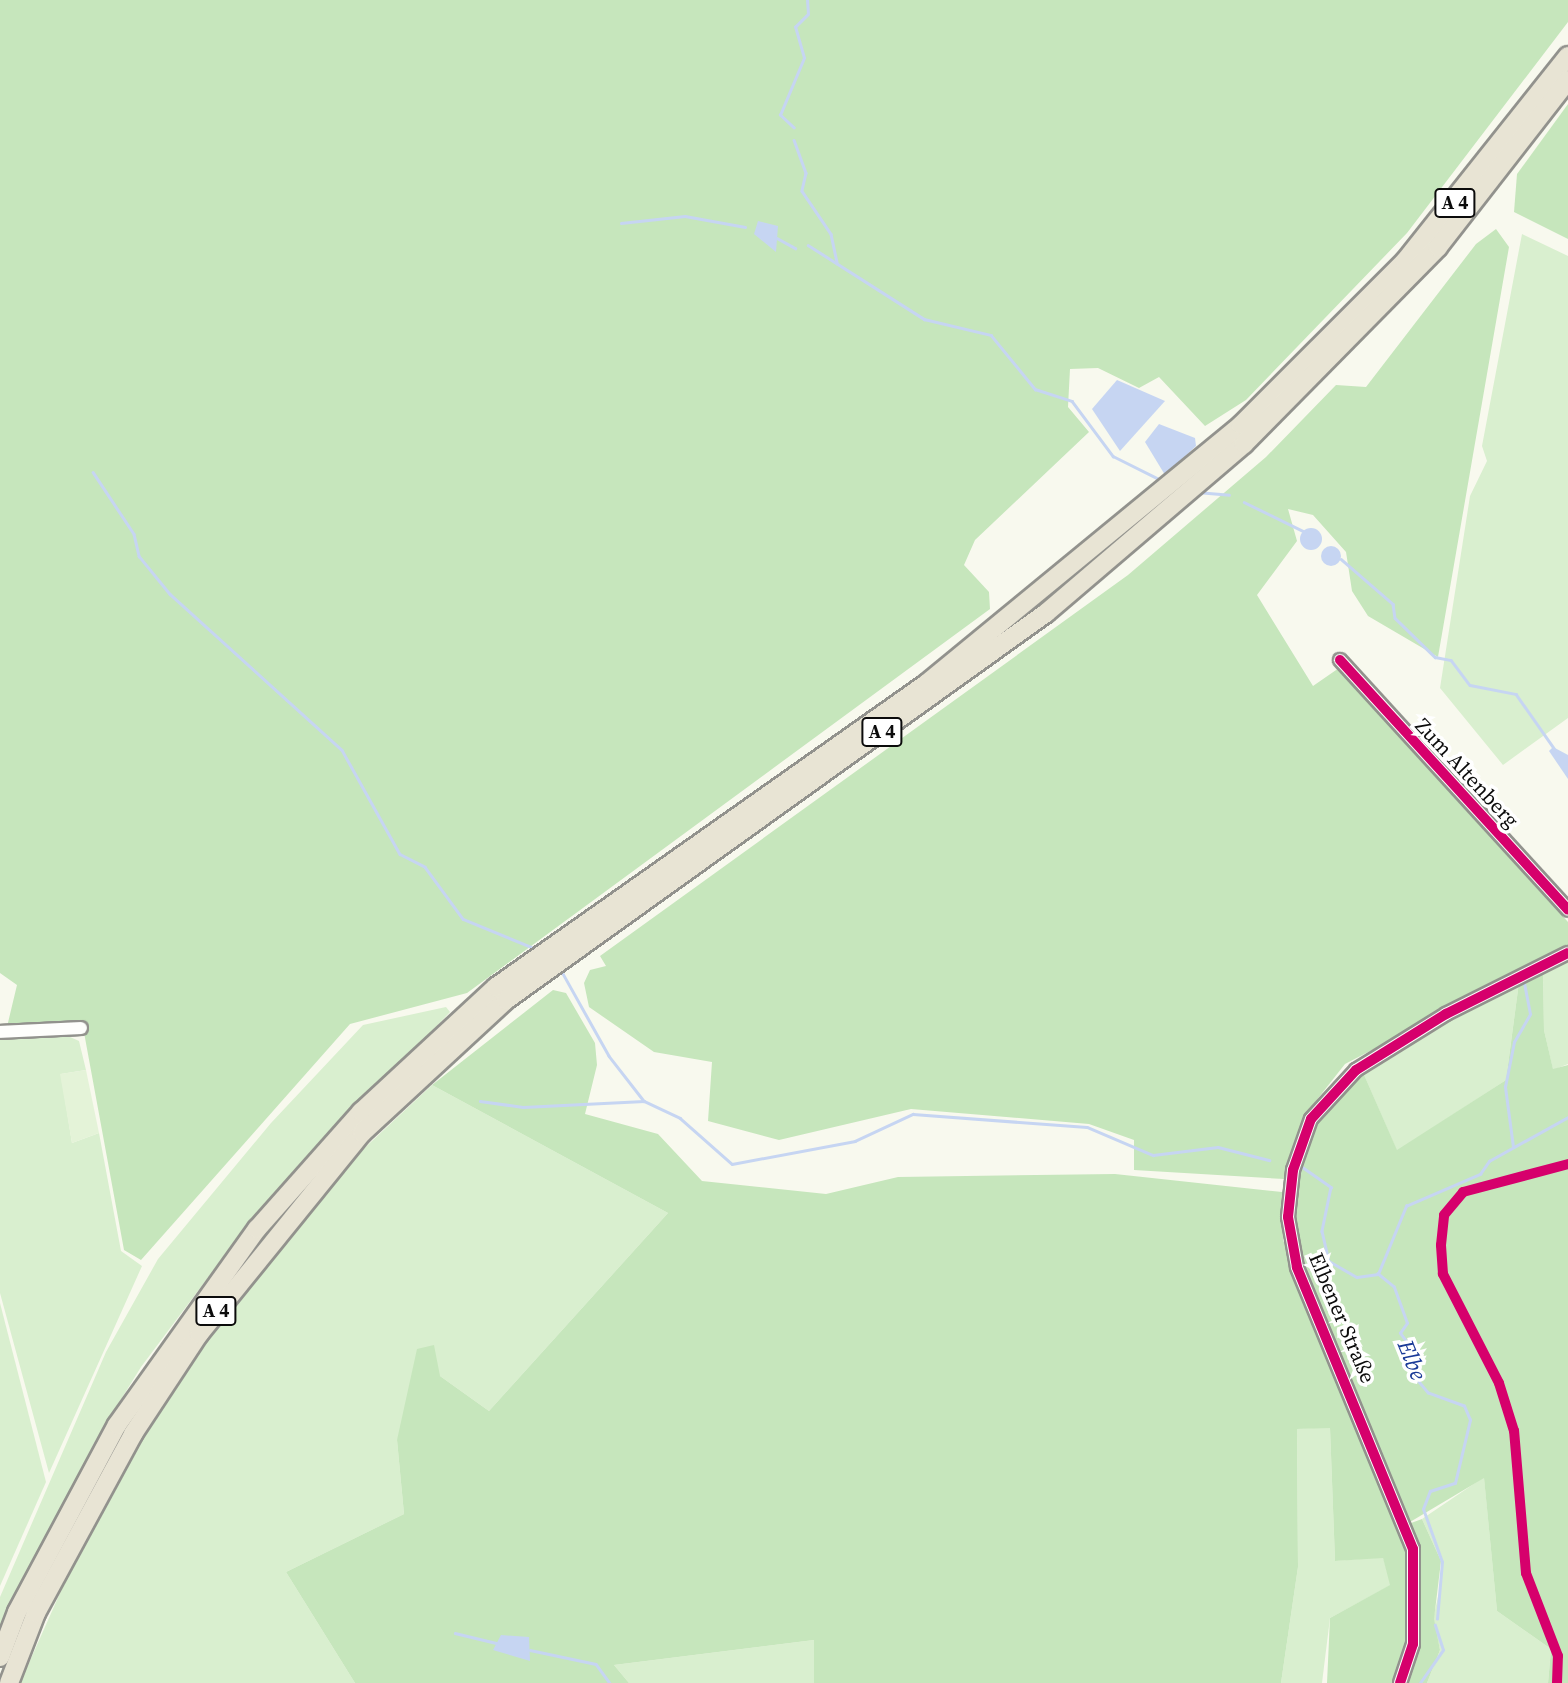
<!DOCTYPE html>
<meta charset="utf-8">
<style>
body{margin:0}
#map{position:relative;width:1568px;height:1683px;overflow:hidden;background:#f8f9ee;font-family:"Source Serif 4",serif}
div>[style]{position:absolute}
.green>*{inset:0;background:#d9efcf}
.forest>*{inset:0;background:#c6e6bc}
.pitch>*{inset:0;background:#e4f3d8}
.water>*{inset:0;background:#c6d5f2}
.round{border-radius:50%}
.stream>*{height:2.5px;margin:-1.25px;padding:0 1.25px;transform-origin:1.25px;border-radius:1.25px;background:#c6d5f2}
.roads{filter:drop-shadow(2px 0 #92928d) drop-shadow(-2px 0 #92928d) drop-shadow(0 2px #92928d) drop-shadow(0 -2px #92928d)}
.minor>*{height:12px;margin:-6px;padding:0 6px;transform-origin:6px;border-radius:6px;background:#fefefc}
.highway>*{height:18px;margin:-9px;padding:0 9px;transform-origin:9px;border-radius:9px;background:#e8e4d4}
.cycleway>*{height:10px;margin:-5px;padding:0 5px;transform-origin:5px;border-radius:5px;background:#d6006c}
span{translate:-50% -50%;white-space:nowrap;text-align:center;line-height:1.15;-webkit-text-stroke:7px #fff;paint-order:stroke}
.shield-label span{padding:2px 5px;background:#fff;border:2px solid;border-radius:5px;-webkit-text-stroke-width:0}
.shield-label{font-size:19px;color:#0b0b0b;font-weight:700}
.street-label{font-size:21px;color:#0b0b0b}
.water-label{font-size:23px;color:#193997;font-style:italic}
</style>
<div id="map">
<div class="green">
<i style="clip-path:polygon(1522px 234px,1568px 256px,1568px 718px,1503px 765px,1440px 688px,1470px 496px,1487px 461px,1482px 446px)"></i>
<i style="clip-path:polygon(1568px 959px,1568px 1064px,1553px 1070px,1544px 1030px,1543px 968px)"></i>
<i style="clip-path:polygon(1519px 982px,1506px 1080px,1397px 1151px,1362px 1070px)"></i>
<i style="clip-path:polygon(446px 1007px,450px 1012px,242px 1232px,141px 1367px,94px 1443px,0 1638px,0 1597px,106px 1352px,158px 1259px,271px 1123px,363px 1025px)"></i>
<i style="clip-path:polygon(61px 1033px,79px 1041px,86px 1070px,61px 1074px,72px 1143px,99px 1133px,121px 1251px,142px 1266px,49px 1473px,0 1293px,0 1034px)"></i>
<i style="clip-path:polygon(432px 1085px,668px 1213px,489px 1411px,440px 1376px,397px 1440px,404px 1514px,286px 1572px,355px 1683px,20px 1683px,89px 1528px,203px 1340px,327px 1183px)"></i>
<i style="clip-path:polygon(0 1303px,46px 1482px,0 1586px)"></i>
<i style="clip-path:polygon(1330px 1427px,1335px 1561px,1383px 1557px,1391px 1585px,1330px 1618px,1322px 1683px,1281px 1683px,1298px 1567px,1297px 1429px)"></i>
<i style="clip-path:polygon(1484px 1477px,1497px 1611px,1551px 1649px,1548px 1683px,1427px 1683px,1440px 1650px,1433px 1619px,1442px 1579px,1441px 1561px,1422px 1519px)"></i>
<i style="clip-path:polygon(814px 1640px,814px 1683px,629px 1683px,614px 1665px)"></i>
</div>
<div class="forest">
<i style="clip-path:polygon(0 0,1568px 0,1568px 22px,1407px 233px,1246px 400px,1205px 426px,1159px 377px,1139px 388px,1098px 368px,1070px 369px,1068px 407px,1089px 432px,975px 540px,964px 565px,989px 592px,990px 609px,467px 993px,350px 1024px,141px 1260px,124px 1250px,83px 1027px,6px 1031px,17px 985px,0 973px)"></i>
<i style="clip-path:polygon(1568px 104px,1568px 239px,1514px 212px,1517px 174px)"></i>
<i style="clip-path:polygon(1496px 229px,1509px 247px,1438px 657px,1368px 616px,1352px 591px,1346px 552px,1313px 515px,1288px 509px,1297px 541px,1257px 595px,1313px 686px,1339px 668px,1568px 922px,1568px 948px,1345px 1064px,1308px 1111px,1284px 1179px,1134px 1170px,1134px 1140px,1089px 1124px,911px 1109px,779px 1140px,708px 1121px,712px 1062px,654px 1052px,589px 1007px,584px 983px,590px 970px,606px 966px,600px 956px,1128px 575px,1266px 457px,1336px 385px,1366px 387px,1476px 244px)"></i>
<i style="clip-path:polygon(1543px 968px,1544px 1030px,1553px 1069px,1568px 1065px,1568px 1683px,1548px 1683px,1551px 1649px,1497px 1611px,1484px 1478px,1410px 1522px,1303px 1269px,1293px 1220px,1299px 1159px,1315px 1123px,1362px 1070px,1397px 1150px,1506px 1080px,1519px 982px)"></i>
<i style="clip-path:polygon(553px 990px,566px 993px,595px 1043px,597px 1065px,585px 1114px,658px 1134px,702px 1181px,826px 1194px,898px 1177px,1115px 1174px,1282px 1192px,1283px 1240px,1403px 1526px,1422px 1519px,1441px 1561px,1434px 1619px,1440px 1650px,1427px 1683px,1327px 1683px,1330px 1618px,1390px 1585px,1383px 1558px,1335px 1561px,1330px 1428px,1297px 1429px,1298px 1567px,1281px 1683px,814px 1683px,814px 1640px,614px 1665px,629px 1683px,355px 1683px,286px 1572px,404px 1514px,397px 1440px,417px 1349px,434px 1345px,440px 1376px,489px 1411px,668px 1213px,432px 1085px)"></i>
</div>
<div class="pitch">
<i style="clip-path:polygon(86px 1070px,99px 1133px,72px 1143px,60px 1074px)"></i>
</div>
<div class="water">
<i style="clip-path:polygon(758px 221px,778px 226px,776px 252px,754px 234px)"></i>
<i style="clip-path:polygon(1117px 380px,1165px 401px,1120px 451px,1092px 409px)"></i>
<i style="clip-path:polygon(1159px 424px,1195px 438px,1196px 446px,1165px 475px,1145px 442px)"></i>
<i class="round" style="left:1300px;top:528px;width:22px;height:22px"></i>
<i class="round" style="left:1321px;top:546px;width:20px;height:20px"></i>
<i style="clip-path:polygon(1553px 747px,1568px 755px,1568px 779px,1549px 751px)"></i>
<i style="clip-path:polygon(501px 1635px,529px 1637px,530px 1661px,493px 1650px)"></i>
</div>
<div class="stream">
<i style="left:794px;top:128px;width:19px;rotate:-137deg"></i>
<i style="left:780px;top:115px;width:62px;rotate:-67.2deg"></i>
<i style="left:804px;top:58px;width:32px;rotate:-106deg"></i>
<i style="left:795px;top:27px;width:18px;rotate:-45deg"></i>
<i style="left:808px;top:14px;width:14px;rotate:-94deg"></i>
<i style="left:794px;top:140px;width:35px;rotate:70deg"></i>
<i style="left:806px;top:173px;width:18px;rotate:103deg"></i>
<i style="left:802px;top:191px;width:52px;rotate:56deg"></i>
<i style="left:831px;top:234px;width:30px;rotate:78deg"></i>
<i style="left:621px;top:223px;width:64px;rotate:-6.2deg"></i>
<i style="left:685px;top:216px;width:61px;rotate:10.4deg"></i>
<i style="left:777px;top:238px;width:21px;rotate:29deg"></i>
<i style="left:808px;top:245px;width:138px;rotate:32.5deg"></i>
<i style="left:924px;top:319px;width:69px;rotate:13.4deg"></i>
<i style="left:991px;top:335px;width:70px;rotate:50.8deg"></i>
<i style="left:1035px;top:389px;width:39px;rotate:18deg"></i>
<i style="left:1072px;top:401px;width:69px;rotate:53.3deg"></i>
<i style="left:1113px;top:456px;width:54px;rotate:26.6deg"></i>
<i style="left:93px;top:472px;width:74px;rotate:56.5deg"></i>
<i style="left:134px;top:534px;width:23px;rotate:77deg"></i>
<i style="left:139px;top:556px;width:49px;rotate:50.8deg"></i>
<i style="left:170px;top:594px;width:232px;rotate:42.2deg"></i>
<i style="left:342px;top:750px;width:119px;rotate:60.9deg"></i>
<i style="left:400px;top:854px;width:28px;rotate:27deg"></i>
<i style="left:425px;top:867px;width:64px;rotate:53.8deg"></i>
<i style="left:463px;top:919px;width:79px;rotate:22.3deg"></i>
<i style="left:1197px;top:492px;width:32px;rotate:5deg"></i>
<i style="left:1244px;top:502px;width:68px;rotate:26.2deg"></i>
<i style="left:1341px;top:559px;width:69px;rotate:40.9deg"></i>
<i style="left:1393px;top:604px;width:14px;rotate:82deg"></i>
<i style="left:1395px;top:618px;width:56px;rotate:44.3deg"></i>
<i style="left:1435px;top:657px;width:16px;rotate:11deg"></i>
<i style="left:1451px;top:660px;width:31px;rotate:53deg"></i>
<i style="left:1470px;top:685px;width:47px;rotate:11.1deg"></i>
<i style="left:1516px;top:694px;width:66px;rotate:54.9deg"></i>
<i style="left:561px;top:970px;width:98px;rotate:60.8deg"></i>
<i style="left:609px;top:1056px;width:57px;rotate:52.1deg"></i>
<i style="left:644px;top:1101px;width:40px;rotate:25deg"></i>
<i style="left:680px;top:1118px;width:69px;rotate:41.5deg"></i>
<i style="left:732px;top:1164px;width:125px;rotate:-10.6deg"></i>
<i style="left:855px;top:1141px;width:64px;rotate:-25deg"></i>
<i style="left:913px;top:1114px;width:174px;rotate:4.3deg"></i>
<i style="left:1087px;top:1127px;width:72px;rotate:23deg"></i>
<i style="left:1153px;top:1155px;width:65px;rotate:-7deg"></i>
<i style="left:1218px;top:1147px;width:53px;rotate:14.3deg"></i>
<i style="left:480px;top:1101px;width:43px;rotate:7.9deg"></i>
<i style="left:523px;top:1107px;width:121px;rotate:-2.8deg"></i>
<i style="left:1513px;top:1147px;width:61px;rotate:-97.6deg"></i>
<i style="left:1505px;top:1087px;width:46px;rotate:-78.7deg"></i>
<i style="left:1514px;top:1042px;width:32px;rotate:-60deg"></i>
<i style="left:1530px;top:1014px;width:33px;rotate:-101deg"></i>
<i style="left:1301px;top:1166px;width:37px;rotate:35deg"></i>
<i style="left:1331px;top:1187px;width:45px;rotate:101.6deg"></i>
<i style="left:1322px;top:1231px;width:31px;rotate:77deg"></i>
<i style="left:1329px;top:1261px;width:32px;rotate:30deg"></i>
<i style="left:1357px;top:1277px;width:21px;rotate:-8deg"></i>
<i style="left:1437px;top:1619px;width:57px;rotate:-85deg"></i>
<i style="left:1442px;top:1562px;width:56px;rotate:-109.7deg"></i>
<i style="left:1423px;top:1509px;width:19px;rotate:-69deg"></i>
<i style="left:1430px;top:1491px;width:26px;rotate:-18deg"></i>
<i style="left:1455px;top:1483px;width:65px;rotate:-76.6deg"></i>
<i style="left:1470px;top:1420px;width:15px;rotate:-113deg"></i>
<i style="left:1464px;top:1406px;width:38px;rotate:-160deg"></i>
<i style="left:1428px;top:1393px;width:16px;rotate:-130deg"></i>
<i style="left:1418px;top:1381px;width:30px;rotate:-99deg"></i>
<i style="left:1413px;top:1351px;width:22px;rotate:-126deg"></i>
<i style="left:1400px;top:1333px;width:12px;rotate:-55deg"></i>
<i style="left:1407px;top:1323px;width:38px;rotate:-110deg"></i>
<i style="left:1394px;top:1287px;width:21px;rotate:-141deg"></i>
<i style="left:1378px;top:1274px;width:74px;rotate:-67.6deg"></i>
<i style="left:1406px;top:1206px;width:81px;rotate:-23.4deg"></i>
<i style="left:1480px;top:1174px;width:16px;rotate:-55deg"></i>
<i style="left:1489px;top:1161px;width:90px;rotate:-29.1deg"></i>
<i style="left:455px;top:1633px;width:42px;rotate:13.7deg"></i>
<i style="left:530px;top:1650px;width:67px;rotate:12deg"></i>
<i style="left:596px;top:1664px;width:24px;rotate:54deg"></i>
<i style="left:1420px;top:1683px;width:40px;rotate:-55.1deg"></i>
<i style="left:1443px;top:1650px;width:26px;rotate:-108deg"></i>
</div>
<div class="roads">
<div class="minor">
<i style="left:1340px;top:660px;width:338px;rotate:47.6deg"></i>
<i style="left:0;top:1032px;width:81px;rotate:-2.8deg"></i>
<i style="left:1400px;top:1683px;width:41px;rotate:-71.6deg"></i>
<i style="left:1413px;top:1644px;width:95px;rotate:-90deg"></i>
<i style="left:1413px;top:1549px;width:305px;rotate:-112.4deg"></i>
<i style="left:1297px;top:1267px;width:51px;rotate:-100.2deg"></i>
<i style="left:1288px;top:1217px;width:47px;rotate:-83.9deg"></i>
<i style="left:1293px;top:1170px;width:54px;rotate:-70.6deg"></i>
<i style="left:1311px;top:1119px;width:67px;rotate:-47.4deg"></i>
<i style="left:1356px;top:1070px;width:106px;rotate:-31.9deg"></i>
<i style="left:1446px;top:1014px;width:136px;rotate:-26.6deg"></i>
</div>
<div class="highway">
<i style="left:0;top:1657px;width:48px;rotate:-69.3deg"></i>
<i style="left:17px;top:1612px;width:212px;rotate:-61.9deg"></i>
<i style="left:117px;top:1425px;width:241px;rotate:-54.5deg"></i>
<i style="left:257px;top:1229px;width:157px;rotate:-48.4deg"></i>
<i style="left:361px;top:1112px;width:184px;rotate:-42.8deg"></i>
<i style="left:496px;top:987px;width:526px;rotate:-35.17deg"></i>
<i style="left:926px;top:684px;width:408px;rotate:-39.4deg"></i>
<i style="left:1241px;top:425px;width:232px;rotate:-45deg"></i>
<i style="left:1405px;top:261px;width:262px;rotate:-51.5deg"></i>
<i style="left:9px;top:1683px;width:75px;rotate:-68.9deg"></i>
<i style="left:36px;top:1613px;width:204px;rotate:-61.5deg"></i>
<i style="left:133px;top:1434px;width:120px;rotate:-56.6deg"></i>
<i style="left:199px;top:1334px;width:259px;rotate:-51deg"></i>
<i style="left:362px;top:1133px;width:196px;rotate:-42.7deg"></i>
<i style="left:506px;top:1000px;width:664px;rotate:-35.63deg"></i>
<i style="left:1046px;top:613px;width:260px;rotate:-40.5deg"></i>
<i style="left:1244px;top:444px;width:276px;rotate:-45.4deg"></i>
<i style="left:1438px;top:247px;width:212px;rotate:-52.1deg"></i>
</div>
</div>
<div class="cycleway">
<i style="left:1340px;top:660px;width:338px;rotate:47.6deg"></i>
<i style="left:1400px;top:1683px;width:41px;rotate:-71.6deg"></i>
<i style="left:1413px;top:1644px;width:95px;rotate:-90deg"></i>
<i style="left:1413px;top:1549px;width:305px;rotate:-112.4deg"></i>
<i style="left:1297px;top:1267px;width:51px;rotate:-100.2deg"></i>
<i style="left:1288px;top:1217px;width:47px;rotate:-83.9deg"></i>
<i style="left:1293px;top:1170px;width:54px;rotate:-70.6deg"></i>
<i style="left:1311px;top:1119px;width:67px;rotate:-47.4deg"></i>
<i style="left:1356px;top:1070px;width:106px;rotate:-31.9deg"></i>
<i style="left:1446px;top:1014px;width:136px;rotate:-26.6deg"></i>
<i style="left:1557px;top:1683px;width:27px;rotate:-88deg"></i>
<i style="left:1558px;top:1656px;width:89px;rotate:-111.1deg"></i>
<i style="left:1526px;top:1573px;width:143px;rotate:-94.8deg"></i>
<i style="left:1514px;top:1431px;width:50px;rotate:-107.4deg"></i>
<i style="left:1499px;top:1383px;width:123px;rotate:-117.2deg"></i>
<i style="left:1443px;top:1274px;width:29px;rotate:-94deg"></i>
<i style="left:1441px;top:1245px;width:30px;rotate:-84deg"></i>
<i style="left:1444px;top:1215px;width:30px;rotate:-50deg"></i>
<i style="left:1463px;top:1192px;width:109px;rotate:-14.9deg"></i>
</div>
<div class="shield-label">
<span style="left:1455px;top:203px">A 4</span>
<span style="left:882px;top:732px">A 4</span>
<span style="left:216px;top:1311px">A 4</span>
</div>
<div class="street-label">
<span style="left:1467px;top:773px;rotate:47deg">Zum Altenberg</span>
<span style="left:1342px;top:1318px;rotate:67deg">Elbener Straße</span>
</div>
<div class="water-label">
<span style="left:1412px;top:1360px;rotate:68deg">Elbe</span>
</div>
</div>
